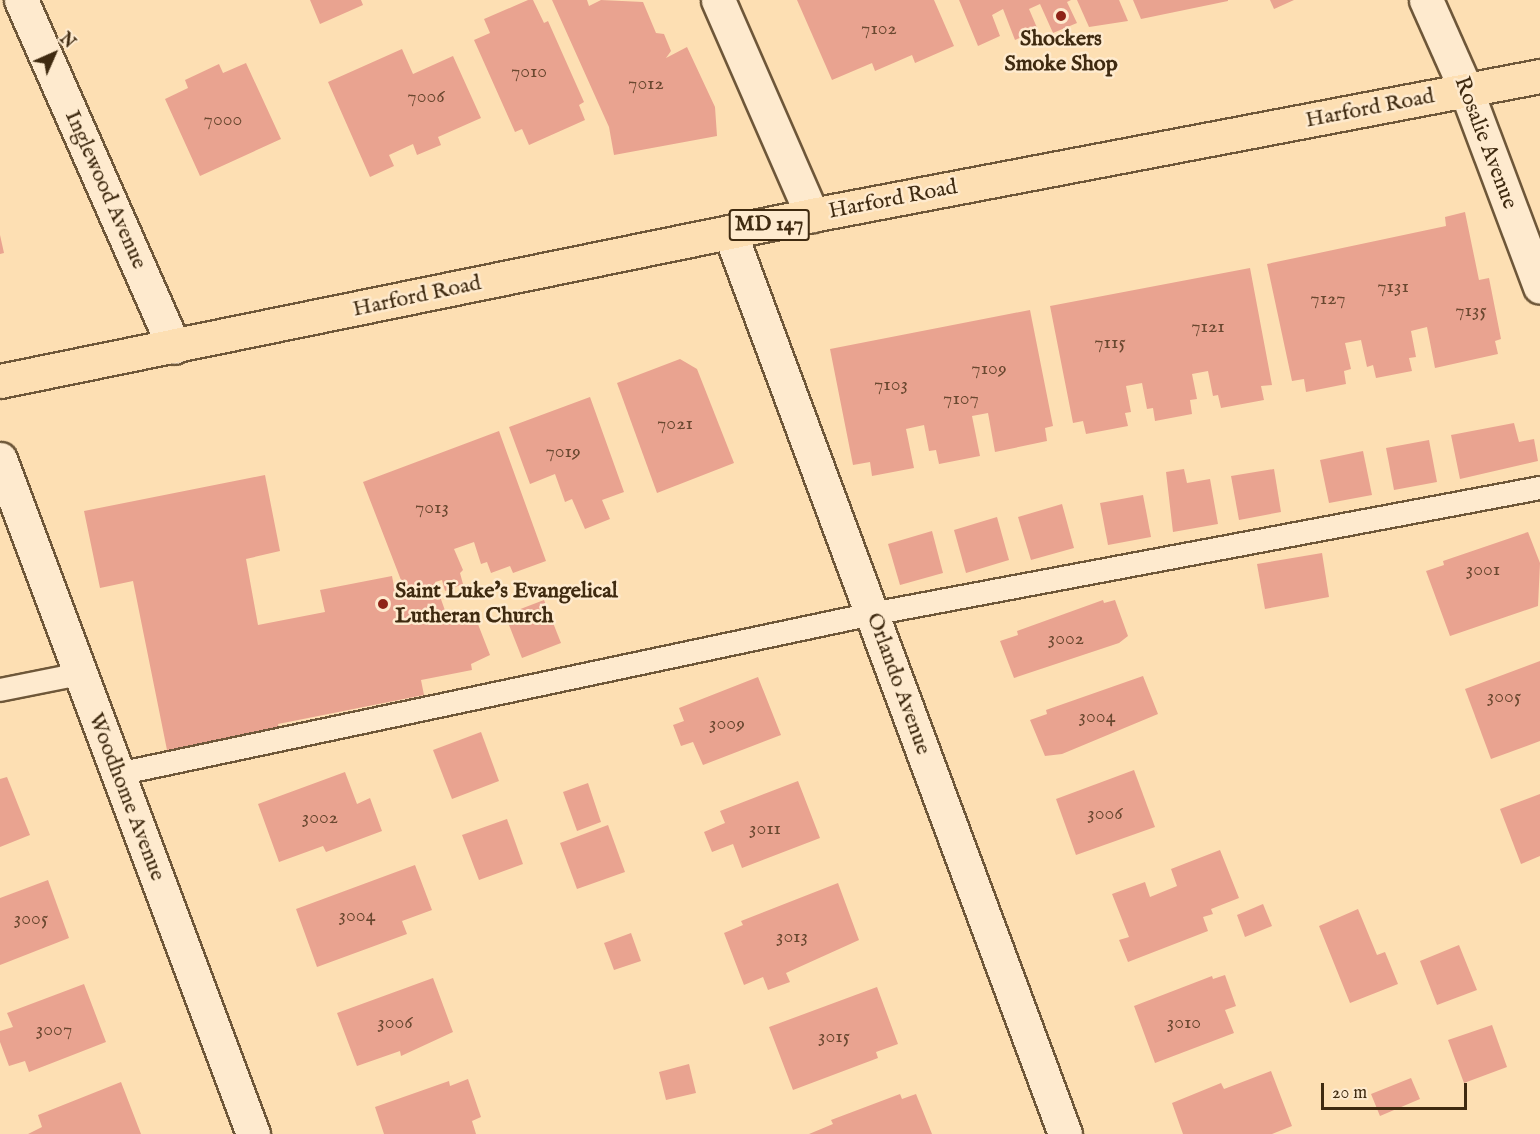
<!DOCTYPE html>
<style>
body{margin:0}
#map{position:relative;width:1540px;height:1134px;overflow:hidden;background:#fddfb3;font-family:"IM FELL English",serif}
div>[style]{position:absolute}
.building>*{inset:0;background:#e9a390}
.roads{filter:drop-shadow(2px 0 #6e5739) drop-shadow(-2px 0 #6e5739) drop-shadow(0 2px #6e5739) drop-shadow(0 -2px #6e5739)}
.service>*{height:22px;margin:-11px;padding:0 11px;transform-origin:11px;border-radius:11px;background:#feeace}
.minor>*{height:33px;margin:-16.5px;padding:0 16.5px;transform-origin:16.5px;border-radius:16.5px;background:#feeace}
.primary>*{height:33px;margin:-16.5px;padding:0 16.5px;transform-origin:16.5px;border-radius:16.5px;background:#fddfb3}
.dots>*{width:16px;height:16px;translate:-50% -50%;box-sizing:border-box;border:3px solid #feeace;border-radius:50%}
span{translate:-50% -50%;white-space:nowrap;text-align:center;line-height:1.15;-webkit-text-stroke:5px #feeace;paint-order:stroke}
.number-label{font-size:20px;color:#6a4830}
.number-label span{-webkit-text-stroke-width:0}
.shield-label span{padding:2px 4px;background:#feeace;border:2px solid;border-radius:4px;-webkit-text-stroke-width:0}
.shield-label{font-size:21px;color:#3f2a10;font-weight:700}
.poi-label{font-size:22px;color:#3f2a10;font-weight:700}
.left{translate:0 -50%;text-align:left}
.street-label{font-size:22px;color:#3f2a10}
.north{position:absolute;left:24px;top:24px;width:60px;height:60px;-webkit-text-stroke:4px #feeace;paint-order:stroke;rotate:45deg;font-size:16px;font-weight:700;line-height:24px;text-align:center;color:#3f2a10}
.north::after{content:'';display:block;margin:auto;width:21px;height:27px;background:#3f2a10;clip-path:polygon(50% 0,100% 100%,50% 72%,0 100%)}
.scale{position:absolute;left:1321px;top:1083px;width:146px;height:27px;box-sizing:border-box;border:3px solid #3f2a10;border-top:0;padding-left:8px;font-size:18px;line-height:21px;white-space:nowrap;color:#3f2a10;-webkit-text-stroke:4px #feeace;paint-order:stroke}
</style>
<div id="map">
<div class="building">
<i style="clip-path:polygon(310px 0,361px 0,363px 5px,320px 24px)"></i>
<i style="clip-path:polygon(528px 0,533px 0,544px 23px,548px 21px,584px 102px,579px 105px,585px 120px,529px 145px,522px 129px,515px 132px,474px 40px,490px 33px,484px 19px)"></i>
<i style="clip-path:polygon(552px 0,587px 0,589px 6px,601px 0,643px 2px,656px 33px,664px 34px,671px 51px,666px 58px,687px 47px,715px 107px,717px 136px,614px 155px,609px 127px)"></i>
<i style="clip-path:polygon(797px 0,934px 0,954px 46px,915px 63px,912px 55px,875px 71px,872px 63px,832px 80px)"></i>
<i style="clip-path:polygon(959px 0,1071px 0,1067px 2px,1077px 23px,1053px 33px,1040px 4px,1029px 9px,1038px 30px,1015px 40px,1003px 9px,992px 15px,1000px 36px,978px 46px)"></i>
<i style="clip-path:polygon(1077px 0,1119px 0,1128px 21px,1089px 27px)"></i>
<i style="clip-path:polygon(1133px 0,1228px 0,1228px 1px,1141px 19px)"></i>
<i style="clip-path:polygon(1270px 0,1294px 0,1274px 9px)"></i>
<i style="clip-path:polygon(402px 49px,413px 74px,453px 56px,481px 118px,438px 137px,441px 145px,417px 155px,413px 144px,389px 155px,394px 166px,370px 177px,328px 82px)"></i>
<i style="clip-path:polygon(246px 63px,281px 139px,200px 176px,165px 99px,188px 88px,185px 80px,219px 64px,223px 73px)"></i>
<i style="clip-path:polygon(1465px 212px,1479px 280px,1489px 278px,1501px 339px,1495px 341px,1498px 354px,1435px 368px,1427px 327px,1411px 331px,1416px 357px,1409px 358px,1412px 371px,1376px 378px,1373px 365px,1367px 367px,1361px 340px,1345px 343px,1351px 369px,1344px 371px,1346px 384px,1306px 392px,1304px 379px,1292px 381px,1267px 264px,1446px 226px,1445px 217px)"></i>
<i style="clip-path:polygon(0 235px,4px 253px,0 254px)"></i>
<i style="clip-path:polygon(1250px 268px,1272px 385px,1261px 386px,1264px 400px,1221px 408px,1218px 395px,1213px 396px,1208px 371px,1192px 374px,1197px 399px,1190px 400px,1192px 414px,1155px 421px,1153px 408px,1147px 409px,1142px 383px,1126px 386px,1131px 412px,1125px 413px,1128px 426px,1086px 434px,1083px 421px,1073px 423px,1050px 306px)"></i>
<i style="clip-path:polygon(1030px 310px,1053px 426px,1045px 428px,1047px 441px,995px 452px,988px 413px,972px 416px,980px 456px,939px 464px,936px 450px,929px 451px,924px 425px,906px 429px,914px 468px,872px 476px,870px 462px,853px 465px,830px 349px)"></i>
<i style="clip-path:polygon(680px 359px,697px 369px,734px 463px,657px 493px,617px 383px)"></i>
<i style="clip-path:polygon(590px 397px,624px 492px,602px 500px,610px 519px,585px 529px,572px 499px,565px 502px,555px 474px,530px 484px,509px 427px)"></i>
<i style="clip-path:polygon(1514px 423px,1519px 442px,1534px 439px,1538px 461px,1460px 479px,1451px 435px)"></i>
<i style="clip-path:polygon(499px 431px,546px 561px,513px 573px,510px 566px,491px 573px,487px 562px,481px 564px,474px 542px,454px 549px,463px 570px,460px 573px,463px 584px,445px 591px,442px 580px,435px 582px,449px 622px,474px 614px,490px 655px,471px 664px,472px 670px,421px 680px,424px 695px,278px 724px,279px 729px,167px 750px,133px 581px,100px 588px,84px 511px,265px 475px,280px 551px,246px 559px,258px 625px,325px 612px,320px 590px,392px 576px,396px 597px,406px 593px,363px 482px)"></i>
<i style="clip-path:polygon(1429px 440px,1437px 482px,1394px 490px,1386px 448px)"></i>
<i style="clip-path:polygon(1363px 451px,1372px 495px,1329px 503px,1320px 460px)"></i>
<i style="clip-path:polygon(1184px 469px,1187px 483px,1210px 479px,1218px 524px,1173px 532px,1166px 472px)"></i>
<i style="clip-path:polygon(1274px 469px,1281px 512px,1239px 520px,1231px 476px)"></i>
<i style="clip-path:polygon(1143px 495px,1151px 537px,1108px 545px,1100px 503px)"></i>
<i style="clip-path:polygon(1062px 504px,1074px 548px,1031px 560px,1018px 517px)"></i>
<i style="clip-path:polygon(997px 517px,1009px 560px,966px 573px,954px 530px)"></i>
<i style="clip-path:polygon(932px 531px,943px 573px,900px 585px,888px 544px)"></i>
<i style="clip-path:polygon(1528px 532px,1540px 563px,1538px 606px,1450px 636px,1426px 571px,1444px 565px,1443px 561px)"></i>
<i style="clip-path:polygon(1322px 553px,1329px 597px,1265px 609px,1257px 564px)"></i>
<i style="clip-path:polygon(544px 600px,561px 643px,522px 658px,505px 615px)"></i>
<i style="clip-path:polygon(1103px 600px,1104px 603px,1115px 600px,1128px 636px,1119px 643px,1014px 678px,1000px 641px,1018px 635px,1017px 631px)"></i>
<i style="clip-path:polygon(1540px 661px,1540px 741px,1491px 759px,1465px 689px)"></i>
<i style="clip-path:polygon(1143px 676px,1158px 714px,1062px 754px,1045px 756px,1030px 720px,1047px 714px,1046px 710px)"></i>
<i style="clip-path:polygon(758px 677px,781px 735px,703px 765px,693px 742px,681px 746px,673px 725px,684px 721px,679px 708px)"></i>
<i style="clip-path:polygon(481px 732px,499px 781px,452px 799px,433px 750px)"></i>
<i style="clip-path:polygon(1134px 770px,1155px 827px,1076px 855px,1056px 799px)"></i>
<i style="clip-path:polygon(345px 772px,357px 804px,370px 798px,382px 831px,326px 852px,323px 846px,279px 862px,258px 804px)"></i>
<i style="clip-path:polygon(7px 777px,30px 835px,0 847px,0 779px)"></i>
<i style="clip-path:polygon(798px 781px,820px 838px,742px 868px,733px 844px,712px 852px,704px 832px,725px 823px,720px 811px)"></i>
<i style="clip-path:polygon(588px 783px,601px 822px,577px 831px,563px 792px)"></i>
<i style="clip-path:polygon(1540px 794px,1540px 856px,1521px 864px,1500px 809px)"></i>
<i style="clip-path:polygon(507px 819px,523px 864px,479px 880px,462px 835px)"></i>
<i style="clip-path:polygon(608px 825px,625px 872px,577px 889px,560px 843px)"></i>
<i style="clip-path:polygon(1220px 850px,1239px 898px,1211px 909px,1213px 914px,1203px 917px,1208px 931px,1128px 962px,1119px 940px,1129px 937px,1112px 894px,1145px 882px,1150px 897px,1177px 886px,1171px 869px)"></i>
<i style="clip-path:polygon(415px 865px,432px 910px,402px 921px,407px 934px,317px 967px,296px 909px)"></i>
<i style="clip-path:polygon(48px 880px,69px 938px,0 965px,0 898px)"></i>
<i style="clip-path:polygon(838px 883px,859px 940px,786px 973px,790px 982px,768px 990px,763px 977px,744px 985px,724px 933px,743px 925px,741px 921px)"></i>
<i style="clip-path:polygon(1263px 904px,1272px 926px,1245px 937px,1237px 915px)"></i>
<i style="clip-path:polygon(1358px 909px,1377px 955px,1385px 952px,1398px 984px,1350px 1003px,1319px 926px)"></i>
<i style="clip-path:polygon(631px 933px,641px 961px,614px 970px,604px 943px)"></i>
<i style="clip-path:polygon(1459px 945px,1477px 990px,1437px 1005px,1420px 961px)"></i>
<i style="clip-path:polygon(1225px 975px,1236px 1006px,1225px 1010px,1234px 1033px,1155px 1063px,1134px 1006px,1212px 976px,1213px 979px)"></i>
<i style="clip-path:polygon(433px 978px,453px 1032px,401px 1056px,400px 1051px,357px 1066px,337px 1013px)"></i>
<i style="clip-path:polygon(84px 984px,106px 1042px,29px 1072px,25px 1061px,9px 1066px,0 1042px,0 1031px,13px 1027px,7px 1013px)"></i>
<i style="clip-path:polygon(877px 987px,898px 1044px,876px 1052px,878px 1058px,793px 1090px,769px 1027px)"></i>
<i style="clip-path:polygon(1492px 1025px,1507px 1067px,1464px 1083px,1448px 1040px)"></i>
<i style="clip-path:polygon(689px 1064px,696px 1093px,666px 1100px,659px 1072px)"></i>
<i style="clip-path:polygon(1271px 1071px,1292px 1126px,1272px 1134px,1183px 1134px,1172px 1103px,1221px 1083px,1224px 1089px)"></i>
<i style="clip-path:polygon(1411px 1078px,1420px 1099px,1380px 1116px,1371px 1094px)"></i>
<i style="clip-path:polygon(468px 1079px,481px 1117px,472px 1121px,476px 1134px,384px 1134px,375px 1107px,449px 1081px,450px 1086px)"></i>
<i style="clip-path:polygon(121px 1082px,141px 1134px,28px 1134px,42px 1127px,38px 1115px)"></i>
<i style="clip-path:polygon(900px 1094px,902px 1099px,916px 1094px,932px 1134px,809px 1134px,833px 1124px,831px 1120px)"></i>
</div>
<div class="roads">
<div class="service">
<i style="left:0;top:690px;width:82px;rotate:-11.3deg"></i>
<i style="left:118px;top:774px;width:771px;rotate:-11.98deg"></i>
<i style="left:872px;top:614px;width:680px;rotate:-10.68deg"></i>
</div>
<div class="minor">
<i style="left:21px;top:0;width:379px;rotate:66.2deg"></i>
<i style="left:718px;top:0;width:235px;rotate:66.4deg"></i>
<i style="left:1426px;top:0;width:98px;rotate:66deg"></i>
<i style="left:1466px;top:90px;width:210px;rotate:69.4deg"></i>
<i style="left:730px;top:233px;width:961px;rotate:69.6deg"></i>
<i style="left:0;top:459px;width:721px;rotate:69.45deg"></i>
</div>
<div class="primary">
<i style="left:0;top:381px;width:829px;rotate:-11.55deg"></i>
<i style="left:812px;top:215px;width:741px;rotate:-10.81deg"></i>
</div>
</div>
<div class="dots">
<i style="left:1061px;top:16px;background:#8f2418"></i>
<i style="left:383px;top:604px;background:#8f2418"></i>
</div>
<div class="number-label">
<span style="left:879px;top:28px">7102</span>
<span style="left:529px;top:71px">7010</span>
<span style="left:646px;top:83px">7012</span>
<span style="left:426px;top:96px">7006</span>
<span style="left:223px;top:119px">7000</span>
<span style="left:1393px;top:286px">7131</span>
<span style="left:1328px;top:298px">7127</span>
<span style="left:1471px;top:310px">7135</span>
<span style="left:1208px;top:326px">7121</span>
<span style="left:1110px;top:342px">7115</span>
<span style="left:989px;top:368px">7109</span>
<span style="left:891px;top:384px">7103</span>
<span style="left:961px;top:398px">7107</span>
<span style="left:675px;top:423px">7021</span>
<span style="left:563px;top:451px">7019</span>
<span style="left:432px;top:507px">7013</span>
<span style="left:1483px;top:569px">3001</span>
<span style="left:1066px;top:638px">3002</span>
<span style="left:1504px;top:696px">3005</span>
<span style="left:1097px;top:716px">3004</span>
<span style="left:727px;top:723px">3009</span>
<span style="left:1105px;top:813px">3006</span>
<span style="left:320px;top:817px">3002</span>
<span style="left:765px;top:828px">3011</span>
<span style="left:357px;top:915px">3004</span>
<span style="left:31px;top:918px">3005</span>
<span style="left:792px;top:936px">3013</span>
<span style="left:395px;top:1022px">3006</span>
<span style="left:1184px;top:1022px">3010</span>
<span style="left:54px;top:1029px">3007</span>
<span style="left:834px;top:1036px">3015</span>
</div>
<div class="shield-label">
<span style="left:769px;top:225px">MD 147</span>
</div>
<div class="poi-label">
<span style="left:1061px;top:52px">Shockers<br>Smoke Shop</span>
<span class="left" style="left:395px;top:604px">Saint Luke's Evangelical<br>Lutheran Church</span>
</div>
<div class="street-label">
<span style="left:1370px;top:109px;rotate:-11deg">Harford Road</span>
<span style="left:1485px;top:143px;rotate:69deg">Rosalie Avenue</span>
<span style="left:105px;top:190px;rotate:66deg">Inglewood Avenue</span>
<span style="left:893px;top:200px;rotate:-11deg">Harford Road</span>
<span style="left:417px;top:297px;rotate:-12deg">Harford Road</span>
<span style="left:898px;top:684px;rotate:70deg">Orlando Avenue</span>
<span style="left:126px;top:797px;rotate:69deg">Woodhome Avenue</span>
</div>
<div class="north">N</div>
<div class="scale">20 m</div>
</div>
